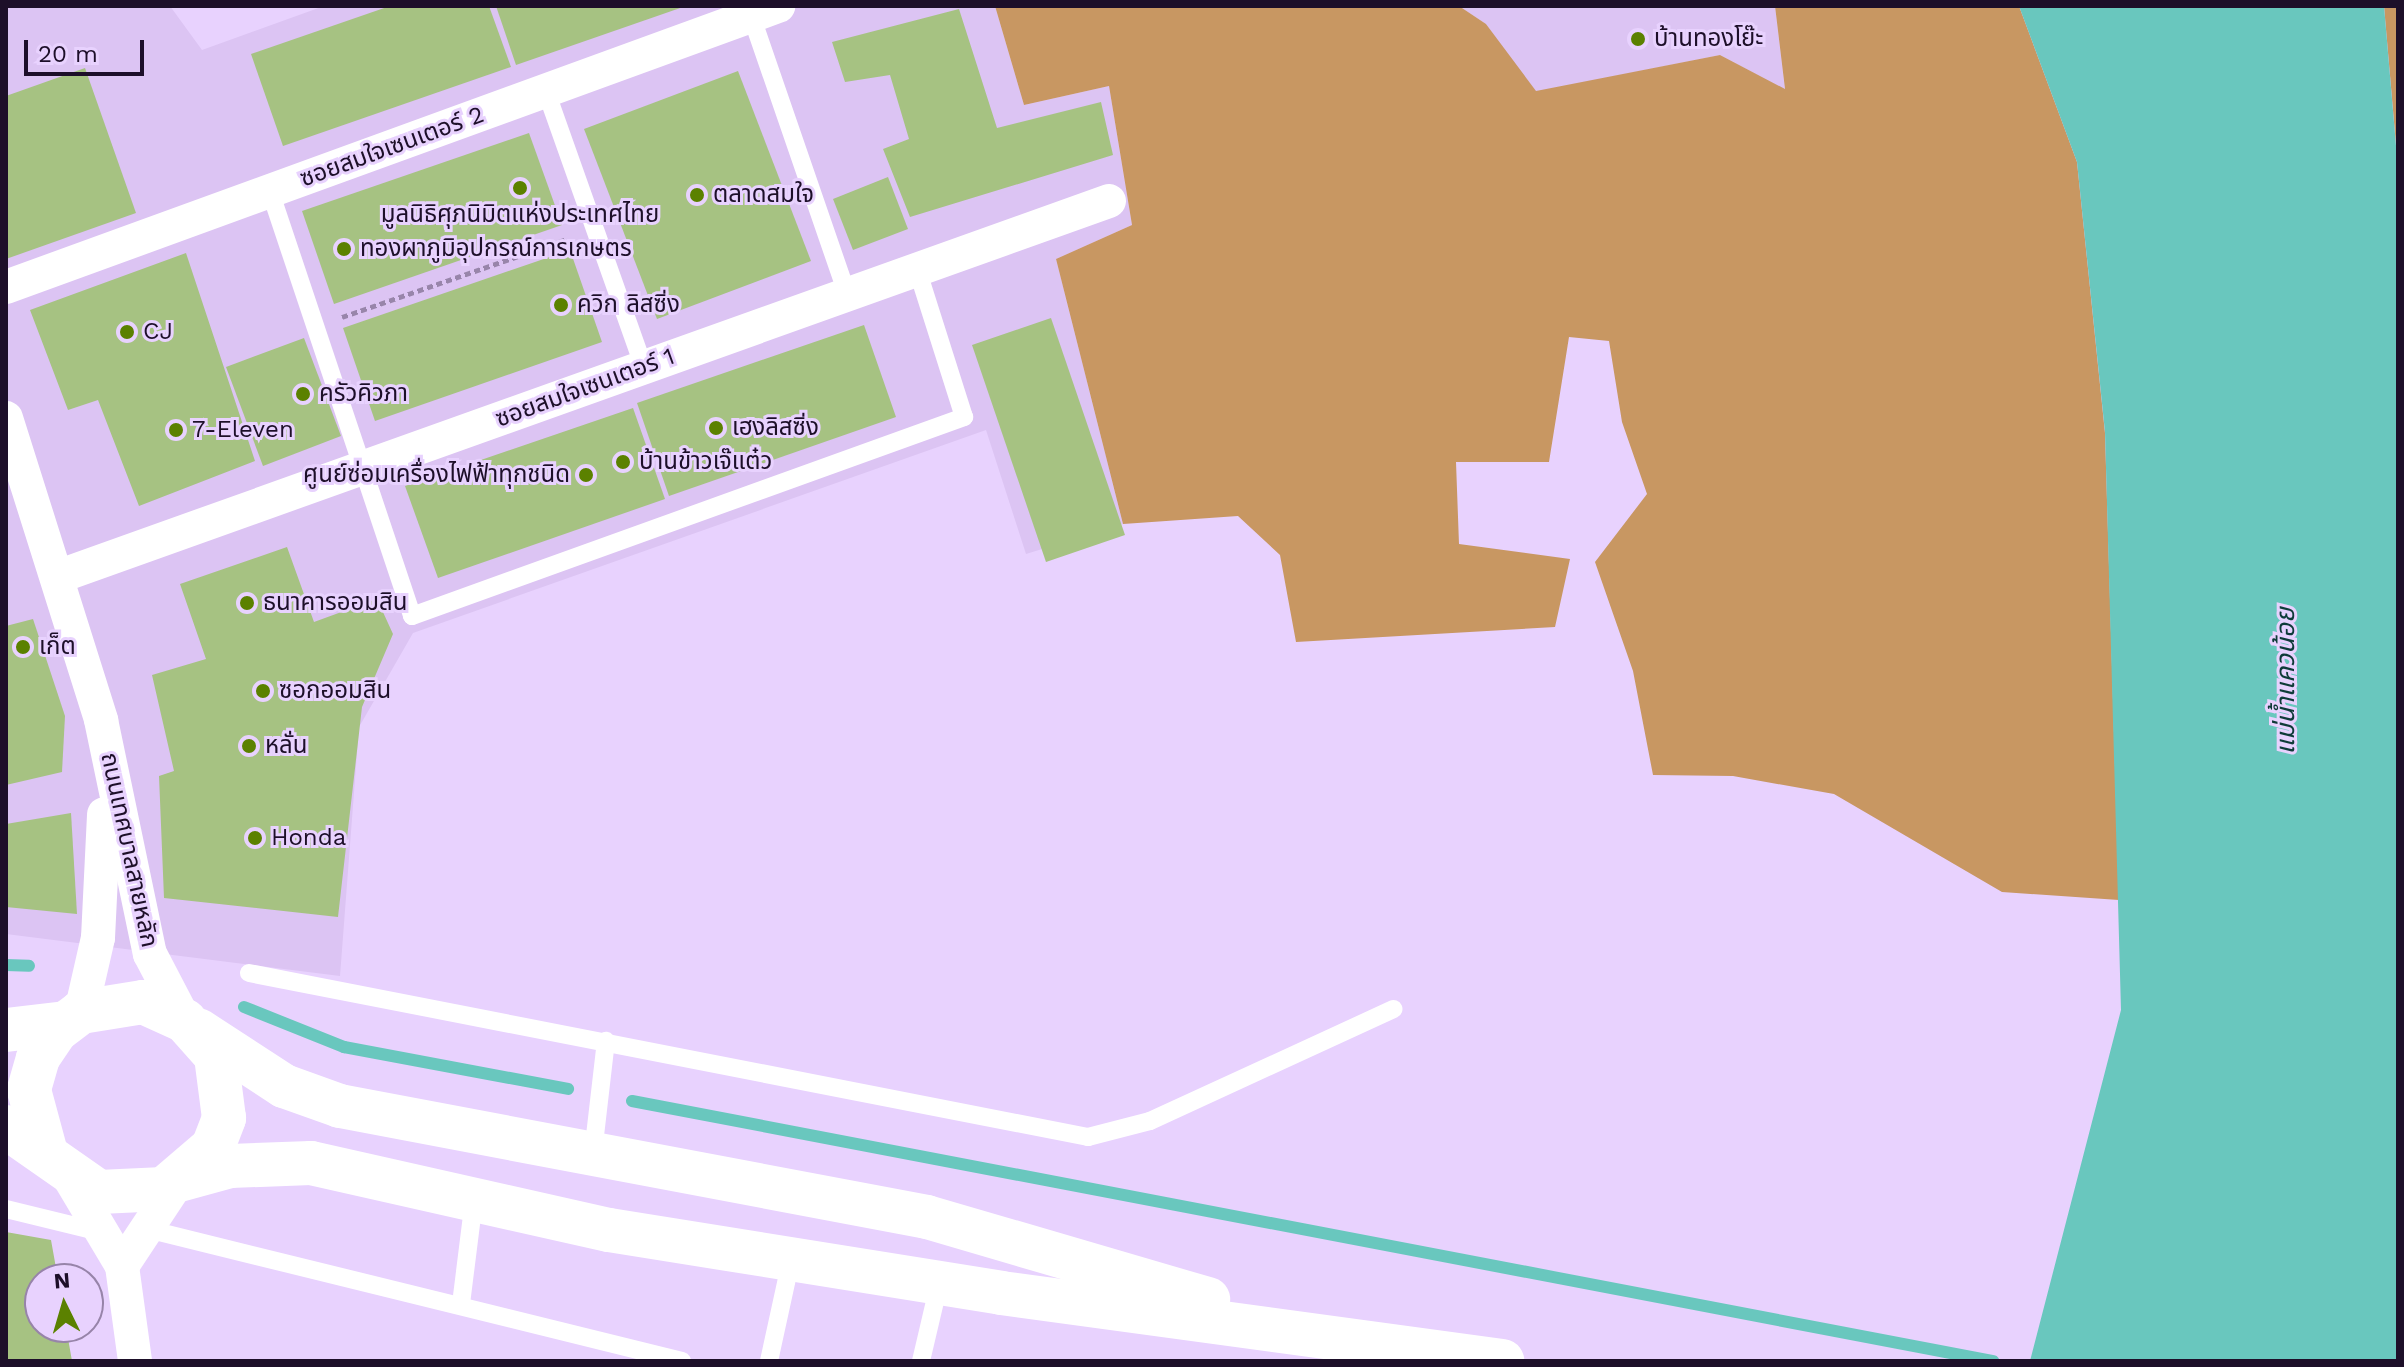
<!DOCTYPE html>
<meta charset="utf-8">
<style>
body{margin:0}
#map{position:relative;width:2404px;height:1367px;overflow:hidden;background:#e8d2fe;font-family:"Work Sans","Noto Sans Thai",sans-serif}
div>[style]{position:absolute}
.built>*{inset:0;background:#dcc4f3}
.forest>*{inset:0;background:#c89762}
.water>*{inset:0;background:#69c7be}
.stream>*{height:12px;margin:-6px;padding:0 6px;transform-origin:6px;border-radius:6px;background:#69c7be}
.building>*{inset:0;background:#a6c282}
.path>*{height:5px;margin-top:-2.5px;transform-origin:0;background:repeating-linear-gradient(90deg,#9885aa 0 6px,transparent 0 10px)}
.lane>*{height:18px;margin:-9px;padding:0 9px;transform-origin:9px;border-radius:9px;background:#fff}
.street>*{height:34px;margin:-17px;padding:0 17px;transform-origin:17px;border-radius:17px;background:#fff}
.secondary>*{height:44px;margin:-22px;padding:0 22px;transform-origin:22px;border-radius:22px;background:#fff}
.dots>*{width:22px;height:22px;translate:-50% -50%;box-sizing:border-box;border:4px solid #e8d2fe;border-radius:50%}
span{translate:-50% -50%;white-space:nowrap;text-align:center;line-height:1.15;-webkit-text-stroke:6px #e8d2fe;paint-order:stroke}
.poi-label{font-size:24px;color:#1d0f29}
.left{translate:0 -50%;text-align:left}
.right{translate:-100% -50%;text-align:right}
.street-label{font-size:24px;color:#1d0f29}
.water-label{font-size:26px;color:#0e3b38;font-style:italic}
.frame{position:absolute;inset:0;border:8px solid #1d0f29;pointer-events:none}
.north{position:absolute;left:24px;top:1263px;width:80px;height:80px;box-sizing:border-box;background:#e8d2fe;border:2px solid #9784a9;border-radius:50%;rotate:355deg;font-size:22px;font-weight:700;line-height:32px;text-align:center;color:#1d0f29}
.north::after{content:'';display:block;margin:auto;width:28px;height:36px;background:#5b8100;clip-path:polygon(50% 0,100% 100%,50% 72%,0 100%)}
.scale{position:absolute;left:24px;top:40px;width:120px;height:36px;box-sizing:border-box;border:4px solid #1d0f29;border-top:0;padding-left:10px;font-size:24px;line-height:28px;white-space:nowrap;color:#1d0f29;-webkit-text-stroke:6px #e8d2fe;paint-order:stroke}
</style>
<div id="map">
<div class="built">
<i style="clip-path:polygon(6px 6px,170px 6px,202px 50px,324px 6px,995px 6px,1024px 105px,1109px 86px,1132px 225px,1056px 259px,1123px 524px,1026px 554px,986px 430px,413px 633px,359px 727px,340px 976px,6px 934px)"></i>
<i style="clip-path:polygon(1459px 6px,1775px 6px,1785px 90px,1720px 55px,1535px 92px,1486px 24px)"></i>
</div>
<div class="forest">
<i style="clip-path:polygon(995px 6px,1459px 6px,1486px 24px,1536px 91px,1720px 55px,1785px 89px,1775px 6px,2019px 6px,2077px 162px,2105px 433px,2119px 900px,2002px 892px,1834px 794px,1733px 776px,1653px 775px,1633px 671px,1595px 562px,1647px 494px,1622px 422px,1609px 341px,1569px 337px,1549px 462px,1456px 462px,1459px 544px,1570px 559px,1555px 627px,1296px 642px,1280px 555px,1238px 516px,1123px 524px,1056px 259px,1132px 225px,1109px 86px,1024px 105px)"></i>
<i style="clip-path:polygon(2384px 6px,2398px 6px,2398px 168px)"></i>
</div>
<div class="water">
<i style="clip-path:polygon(2019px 6px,2384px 6px,2398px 169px,2398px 1361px,2030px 1361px,2121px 1010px,2105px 432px,2077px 162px)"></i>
</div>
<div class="stream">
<i style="left:6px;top:965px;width:23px;rotate:2deg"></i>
<i style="left:244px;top:1007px;width:108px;rotate:21.8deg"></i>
<i style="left:344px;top:1047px;width:228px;rotate:10.6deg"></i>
<i style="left:632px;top:1101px;width:1386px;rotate:10.82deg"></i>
</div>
<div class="building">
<i style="clip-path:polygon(390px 6px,489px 6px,511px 67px,283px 146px,251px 54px)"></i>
<i style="clip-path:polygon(496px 6px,686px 6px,516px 65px)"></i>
<i style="clip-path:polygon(959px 9px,997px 128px,1101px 102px,1113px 155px,910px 217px,883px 149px,909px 139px,890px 75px,845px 82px,832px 42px)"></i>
<i style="clip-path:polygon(85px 68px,136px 213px,6px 259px,6px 96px)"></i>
<i style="clip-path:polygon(738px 71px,811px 261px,657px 319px,584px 129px)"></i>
<i style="clip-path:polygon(529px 133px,562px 225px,334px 304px,302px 211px)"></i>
<i style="clip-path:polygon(888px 177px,908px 229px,853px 250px,833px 199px)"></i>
<i style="clip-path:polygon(570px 250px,602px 342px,375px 421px,343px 328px)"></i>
<i style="clip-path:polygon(186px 253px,255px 461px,139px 506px,98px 400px,68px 410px,30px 310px)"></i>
<i style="clip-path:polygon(1051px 318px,1125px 535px,1046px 562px,972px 345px)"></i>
<i style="clip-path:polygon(864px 325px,896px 417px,669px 496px,637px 403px)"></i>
<i style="clip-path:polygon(304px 338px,341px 436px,263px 466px,226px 367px)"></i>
<i style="clip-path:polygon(633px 408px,665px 499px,438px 578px,405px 486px)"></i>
<i style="clip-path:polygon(287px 547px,314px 622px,377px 599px,393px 634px,362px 707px,338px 917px,164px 898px,159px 776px,174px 771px,152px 675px,206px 659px,180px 584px)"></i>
<i style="clip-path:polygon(33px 619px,65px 716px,62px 772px,6px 785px,6px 626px)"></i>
<i style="clip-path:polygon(71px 813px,77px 914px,6px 907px,6px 824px)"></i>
<i style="clip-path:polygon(6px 1232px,51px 1240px,58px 1279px,40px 1279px,40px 1327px,66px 1327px,72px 1361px,6px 1361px)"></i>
</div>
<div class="path">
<i style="left:342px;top:317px;width:238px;rotate:-19.1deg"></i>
</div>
<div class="lane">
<i style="left:751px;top:15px;width:295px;rotate:71deg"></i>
<i style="left:546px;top:91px;width:293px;rotate:70.5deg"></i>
<i style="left:270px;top:191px;width:448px;rotate:71.5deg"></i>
<i style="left:412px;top:616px;width:587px;rotate:-19.82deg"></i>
<i style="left:964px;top:417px;width:155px;rotate:-107.6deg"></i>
<i style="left:249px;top:973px;width:855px;rotate:11.06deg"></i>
<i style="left:1088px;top:1137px;width:64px;rotate:-14.5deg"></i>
<i style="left:1150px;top:1121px;width:268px;rotate:-24.7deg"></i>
<i style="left:593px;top:1153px;width:113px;rotate:-83.4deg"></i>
<i style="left:6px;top:1209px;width:97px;rotate:13.7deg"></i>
<i style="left:151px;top:1230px;width:547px;rotate:13.86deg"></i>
<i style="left:461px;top:1304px;width:105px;rotate:-82.9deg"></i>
<i style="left:769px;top:1361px;width:103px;rotate:-77.7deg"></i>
<i style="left:921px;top:1361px;width:79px;rotate:-76.8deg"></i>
</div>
<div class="street">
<i style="left:6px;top:287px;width:822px;rotate:-20deg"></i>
<i style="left:6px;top:418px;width:317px;rotate:72.5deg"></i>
<i style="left:101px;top:720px;width:239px;rotate:78.2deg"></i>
<i style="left:150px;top:954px;width:76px;rotate:62.4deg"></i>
<i style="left:60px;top:576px;width:1114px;rotate:-19.67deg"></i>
<i style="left:81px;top:1012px;width:76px;rotate:-77.1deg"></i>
<i style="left:98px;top:938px;width:124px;rotate:-87.2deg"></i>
<i style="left:69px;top:1177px;width:104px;rotate:59.2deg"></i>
<i style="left:122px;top:1266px;width:96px;rotate:82.2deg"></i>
<i style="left:122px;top:1266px;width:103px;rotate:-56.5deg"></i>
</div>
<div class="secondary">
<i style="left:6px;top:1030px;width:60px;rotate:-6.7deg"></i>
<i style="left:198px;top:1030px;width:103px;rotate:33.1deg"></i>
<i style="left:284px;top:1086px;width:59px;rotate:19.7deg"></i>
<i style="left:340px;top:1106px;width:597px;rotate:10.71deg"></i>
<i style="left:927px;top:1217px;width:293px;rotate:16.3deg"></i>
<i style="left:6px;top:1127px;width:113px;rotate:35deg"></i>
<i style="left:99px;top:1192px;width:65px;rotate:-2.6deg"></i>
<i style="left:164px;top:1189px;width:65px;rotate:-40.6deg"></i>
<i style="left:213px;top:1147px;width:31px;rotate:-69deg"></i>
<i style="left:224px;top:1118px;width:63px;rotate:-97.4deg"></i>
<i style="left:216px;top:1056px;width:47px;rotate:-131.5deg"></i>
<i style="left:185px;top:1021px;width:46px;rotate:-155.7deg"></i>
<i style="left:143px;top:1002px;width:63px;rotate:170.8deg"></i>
<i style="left:81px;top:1012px;width:31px;rotate:143deg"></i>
<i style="left:56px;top:1031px;width:32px;rotate:124deg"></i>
<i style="left:38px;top:1058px;width:33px;rotate:106deg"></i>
<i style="left:29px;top:1090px;width:65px;rotate:74.9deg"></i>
<i style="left:179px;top:1180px;width:53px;rotate:-15.4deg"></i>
<i style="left:230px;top:1166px;width:81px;rotate:-2.1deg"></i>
<i style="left:311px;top:1163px;width:305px;rotate:12.7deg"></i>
<i style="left:609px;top:1230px;width:397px;rotate:9.1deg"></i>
<i style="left:1001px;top:1293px;width:506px;rotate:7.73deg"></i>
</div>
<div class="dots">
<i style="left:1638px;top:39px;background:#5b8100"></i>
<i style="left:520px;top:188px;background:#5b8100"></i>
<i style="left:697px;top:195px;background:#5b8100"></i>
<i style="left:344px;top:249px;background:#5b8100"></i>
<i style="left:561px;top:305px;background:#5b8100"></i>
<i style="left:127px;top:332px;background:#5b8100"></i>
<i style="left:303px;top:394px;background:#5b8100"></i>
<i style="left:716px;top:428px;background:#5b8100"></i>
<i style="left:176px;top:430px;background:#5b8100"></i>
<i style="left:623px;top:462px;background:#5b8100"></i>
<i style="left:586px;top:475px;background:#5b8100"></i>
<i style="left:247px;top:603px;background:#5b8100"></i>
<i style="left:23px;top:647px;background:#5b8100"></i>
<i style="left:263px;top:691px;background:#5b8100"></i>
<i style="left:249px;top:746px;background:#5b8100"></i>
<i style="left:255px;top:838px;background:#5b8100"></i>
</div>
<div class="poi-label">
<span class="left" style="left:1654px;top:39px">บ้านทองโย๊ะ</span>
<span class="left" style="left:713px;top:195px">ตลาดสมใจ</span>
<span style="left:520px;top:215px">มูลนิธิศุภนิมิตแห่งประเทศไทย</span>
<span class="left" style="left:360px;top:249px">ทองผาภูมิอุปกรณ์การเกษตร</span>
<span class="left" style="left:577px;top:305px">ควิก ลิสซิ่ง</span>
<span class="left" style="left:143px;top:332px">CJ</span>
<span class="left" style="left:319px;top:394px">ครัวคิวภา</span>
<span class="left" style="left:732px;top:428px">เฮงลิสซิ่ง</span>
<span class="left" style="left:192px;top:430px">7-Eleven</span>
<span class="left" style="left:639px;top:462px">บ้านข้าวเจ๊แต๋ว</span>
<span class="right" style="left:570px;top:475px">ศูนย์ซ่อมเครื่องไฟฟ้าทุกชนิด</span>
<span class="left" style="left:263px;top:603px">ธนาคารออมสิน</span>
<span class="left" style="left:39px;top:647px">เก็ต</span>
<span class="left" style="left:279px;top:691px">ซอกออมสิน</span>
<span class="left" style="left:265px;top:746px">หลั่น</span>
<span class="left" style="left:271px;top:838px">Honda</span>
</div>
<div class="street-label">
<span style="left:392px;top:147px;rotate:-20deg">ซอยสมใจเซนเตอร์ 2</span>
<span style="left:585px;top:388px;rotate:-20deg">ซอยสมใจเซนเตอร์ 1</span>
<span style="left:129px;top:850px;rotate:78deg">ถนนเทศบาลสายหลัก</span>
</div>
<div class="water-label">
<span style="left:2286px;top:681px;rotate:-90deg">แม่น้ำแควน้อย</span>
</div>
<div class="frame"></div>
<div class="north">N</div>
<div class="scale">20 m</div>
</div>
